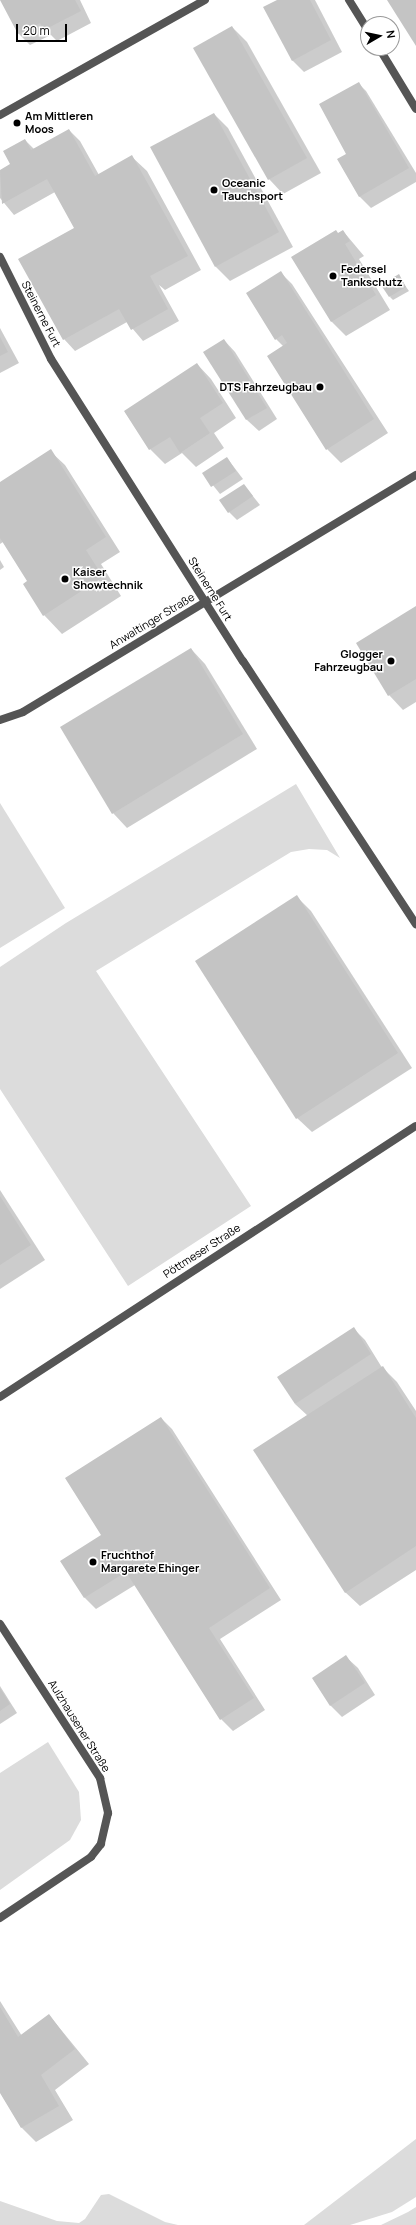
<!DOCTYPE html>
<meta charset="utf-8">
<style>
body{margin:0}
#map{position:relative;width:416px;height:2225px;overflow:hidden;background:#fff;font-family:Manrope,sans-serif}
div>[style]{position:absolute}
.green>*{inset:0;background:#dcdcdc}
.shadow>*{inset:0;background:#0003}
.building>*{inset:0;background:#c4c4c4}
.minor>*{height:8px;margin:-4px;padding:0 4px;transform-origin:4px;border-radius:4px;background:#555}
.dots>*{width:11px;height:11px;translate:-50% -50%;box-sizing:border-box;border:2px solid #fff;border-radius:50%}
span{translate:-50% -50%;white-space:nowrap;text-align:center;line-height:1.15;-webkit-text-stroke:3px #fff;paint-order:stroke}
.poi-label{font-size:11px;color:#000;font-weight:700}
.left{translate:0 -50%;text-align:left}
.right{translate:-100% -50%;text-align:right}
.street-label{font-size:11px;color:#000}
.north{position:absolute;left:360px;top:16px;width:40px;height:40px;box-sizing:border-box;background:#fff;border:1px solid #999;border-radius:50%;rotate:81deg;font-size:11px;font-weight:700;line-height:16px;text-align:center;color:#000}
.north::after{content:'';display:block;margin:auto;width:14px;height:18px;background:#000;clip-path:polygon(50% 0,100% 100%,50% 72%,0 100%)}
.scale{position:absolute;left:16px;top:24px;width:51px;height:18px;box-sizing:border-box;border:2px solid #000;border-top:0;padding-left:5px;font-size:12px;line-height:14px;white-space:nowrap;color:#000;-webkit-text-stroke:3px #fff;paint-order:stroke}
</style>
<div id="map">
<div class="green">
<i style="clip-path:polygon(296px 784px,340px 858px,327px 850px,309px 849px,291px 852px,96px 971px,251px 1206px,128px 1286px,0 1089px,0 967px,66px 923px)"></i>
<i style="clip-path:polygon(0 803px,65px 908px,0 948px)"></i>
<i style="clip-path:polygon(48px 1742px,79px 1792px,81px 1820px,70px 1840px,0 1890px,0 1773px)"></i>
<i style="clip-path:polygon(416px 2139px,416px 2197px,392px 2212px,350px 2225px,304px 2225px)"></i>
<i style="clip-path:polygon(109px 2194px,165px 2222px,178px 2225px,0 2225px,0 2201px,57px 2221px,79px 2223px,85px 2219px,101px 2195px)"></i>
<i style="clip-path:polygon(416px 2207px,416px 2225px,381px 2225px,408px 2212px)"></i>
</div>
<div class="shadow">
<i style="clip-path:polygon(2px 0,80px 0,91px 23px,57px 41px,51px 35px,30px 45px,19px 34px)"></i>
<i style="clip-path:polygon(279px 0,315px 0,342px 52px,304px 72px,293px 61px,265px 8px)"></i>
<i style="clip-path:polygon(232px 27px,247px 42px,321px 173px,283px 194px,269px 179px)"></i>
<i style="clip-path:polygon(358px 83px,366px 91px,416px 173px,416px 182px,371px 208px,359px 196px,348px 154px)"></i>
<i style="clip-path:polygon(214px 114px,228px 128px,293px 247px,230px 281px,216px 267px)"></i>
<i style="clip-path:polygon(69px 130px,80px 141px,99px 175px,132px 157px,147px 171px,201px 270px,165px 290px,159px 285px,179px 321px,143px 341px,127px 322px,75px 351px,64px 339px,75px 228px,55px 192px,14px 215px,0 198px,0 171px,11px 165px,25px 140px,34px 149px)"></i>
<i style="clip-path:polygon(343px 231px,364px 256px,359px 259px,390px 310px,346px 336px,332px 322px,293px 257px)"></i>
<i style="clip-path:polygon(280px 272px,292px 284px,388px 433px,341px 463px,327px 449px,284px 347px,276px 339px)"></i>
<i style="clip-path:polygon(398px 276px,409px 291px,393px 300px,390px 297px)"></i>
<i style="clip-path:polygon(0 328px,19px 363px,0 373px)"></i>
<i style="clip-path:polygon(224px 340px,235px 352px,277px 419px,259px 431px,247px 420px,205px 352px)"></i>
<i style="clip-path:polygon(197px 364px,211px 379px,236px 418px,214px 433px,224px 448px,196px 467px,182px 453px,165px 464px,150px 449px,125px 412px)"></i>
<i style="clip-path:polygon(50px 451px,65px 465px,120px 552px,101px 564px,121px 596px,62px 634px,44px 615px,29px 581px,3px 542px,0 544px,0 483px)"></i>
<i style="clip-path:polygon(227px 458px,243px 479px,220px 494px,204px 474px)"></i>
<i style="clip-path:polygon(244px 485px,260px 505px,237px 520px,229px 512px)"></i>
<i style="clip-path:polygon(0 560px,4px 567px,0 570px)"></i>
<i style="clip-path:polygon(416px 607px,416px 702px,403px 710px,389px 695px)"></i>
<i style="clip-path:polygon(191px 649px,205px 664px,257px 749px,127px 828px,113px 813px)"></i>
<i style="clip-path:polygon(296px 896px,311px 911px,412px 1068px,312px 1132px,297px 1118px)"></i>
<i style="clip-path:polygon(0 1190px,45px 1260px,0 1289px)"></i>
<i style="clip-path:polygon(353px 1328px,365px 1340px,381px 1366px,397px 1382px,416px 1411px,416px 1570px,360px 1606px,345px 1592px,308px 1416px,295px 1404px)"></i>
<i style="clip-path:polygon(161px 1418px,172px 1429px,281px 1600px,220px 1639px,265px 1710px,233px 1731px,221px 1719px,135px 1585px,96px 1609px,85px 1598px,62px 1562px,103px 1535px)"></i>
<i style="clip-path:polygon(346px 1657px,358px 1668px,375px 1695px,342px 1717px,331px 1706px,313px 1679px)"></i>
<i style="clip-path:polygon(0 1686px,17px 1713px,0 1724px)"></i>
<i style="clip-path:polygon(0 2001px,22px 2036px,49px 2015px,89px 2064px,55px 2090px,73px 2120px,36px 2142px,22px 2128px,0 2092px)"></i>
</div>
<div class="building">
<i style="clip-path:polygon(0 0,75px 0,81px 11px,44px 30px,40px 23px,18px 34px)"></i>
<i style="clip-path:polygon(277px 0,310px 0,331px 40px,292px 61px,263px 7px)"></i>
<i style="clip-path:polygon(387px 0,416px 0,416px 46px)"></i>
<i style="clip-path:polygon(232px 26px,307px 158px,268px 180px,193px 48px)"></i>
<i style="clip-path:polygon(359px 82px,409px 168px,359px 197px,337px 159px,346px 154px,319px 104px)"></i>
<i style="clip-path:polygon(214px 113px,279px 232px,215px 267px,150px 147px)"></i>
<i style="clip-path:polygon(69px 129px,95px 176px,132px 155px,188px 256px,150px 276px,168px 309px,131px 330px,119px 309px,63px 340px,18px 259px,74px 228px,47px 179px,2px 204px,0 170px,10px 164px,3px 151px,25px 139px,31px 150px)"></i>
<i style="clip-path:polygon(336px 230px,338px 233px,343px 230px,350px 241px,345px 244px,376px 295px,331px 322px,291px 257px)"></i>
<i style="clip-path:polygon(281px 271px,374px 419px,326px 450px,267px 356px,287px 343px,282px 335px,275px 340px,246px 293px)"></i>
<i style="clip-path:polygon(399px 274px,406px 287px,389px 297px,381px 285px)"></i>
<i style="clip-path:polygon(0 337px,8px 352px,0 356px)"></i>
<i style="clip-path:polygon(224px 339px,267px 408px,246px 420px,203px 352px)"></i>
<i style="clip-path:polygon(197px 363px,223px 403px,200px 418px,210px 433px,180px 453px,170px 437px,149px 450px,124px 411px)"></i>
<i style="clip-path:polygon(51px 449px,106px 537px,86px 550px,103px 577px,43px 616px,23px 584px,27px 581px,0 538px,0 482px)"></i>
<i style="clip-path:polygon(227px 457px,236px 471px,211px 487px,202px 473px)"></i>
<i style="clip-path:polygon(244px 484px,253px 496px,228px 513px,219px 500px)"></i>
<i style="clip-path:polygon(416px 606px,416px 679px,388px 696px,356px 643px)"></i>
<i style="clip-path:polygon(191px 648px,243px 734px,112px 814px,60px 727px)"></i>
<i style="clip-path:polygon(297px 895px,398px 1053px,296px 1119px,195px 961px)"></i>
<i style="clip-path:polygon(0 1196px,31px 1245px,0 1265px)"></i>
<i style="clip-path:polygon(354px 1327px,371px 1354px,295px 1404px,277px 1377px)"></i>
<i style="clip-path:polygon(383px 1366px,416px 1418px,416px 1546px,345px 1593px,253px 1450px)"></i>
<i style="clip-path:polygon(161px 1417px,270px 1588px,209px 1628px,254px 1698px,220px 1720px,126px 1572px,84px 1598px,60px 1561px,101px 1535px,65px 1478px)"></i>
<i style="clip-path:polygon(346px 1655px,365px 1683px,330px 1706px,312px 1678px)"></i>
<i style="clip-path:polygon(0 1688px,10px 1704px,0 1711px)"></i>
<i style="clip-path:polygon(0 2007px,18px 2037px,49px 2014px,75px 2049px,41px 2075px,59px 2106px,21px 2128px,0 2093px)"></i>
</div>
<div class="minor">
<i style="left:349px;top:0;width:36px;rotate:58deg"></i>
<i style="left:379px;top:48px;width:71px;rotate:58.8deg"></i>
<i style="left:0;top:115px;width:235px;rotate:-29.3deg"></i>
<i style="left:0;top:257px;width:114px;rotate:63.4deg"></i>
<i style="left:51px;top:359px;width:358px;rotate:57.6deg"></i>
<i style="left:243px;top:661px;width:315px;rotate:56.7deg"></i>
<i style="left:0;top:720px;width:24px;rotate:-19deg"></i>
<i style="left:23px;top:712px;width:459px;rotate:-31.1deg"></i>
<i style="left:0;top:1397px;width:496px;rotate:-33.1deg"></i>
<i style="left:0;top:1624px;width:184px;rotate:57deg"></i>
<i style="left:100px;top:1778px;width:36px;rotate:77deg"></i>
<i style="left:108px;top:1813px;width:32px;rotate:103deg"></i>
<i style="left:101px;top:1844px;width:16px;rotate:128deg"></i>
<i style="left:91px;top:1857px;width:110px;rotate:146.2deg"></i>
</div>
<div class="dots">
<i style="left:17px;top:123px;background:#000"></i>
<i style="left:214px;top:190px;background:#000"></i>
<i style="left:333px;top:276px;background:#000"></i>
<i style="left:320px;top:387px;background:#000"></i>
<i style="left:65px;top:579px;background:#000"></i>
<i style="left:391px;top:661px;background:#000"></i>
<i style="left:93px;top:1562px;background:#000"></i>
</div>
<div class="poi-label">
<span class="left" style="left:25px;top:123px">Am Mittleren<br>Moos</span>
<span class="left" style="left:222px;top:190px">Oceanic<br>Tauchsport</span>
<span class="left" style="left:341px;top:276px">Federsel<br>Tankschutz</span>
<span class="right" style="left:312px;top:387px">DTS Fahrzeugbau</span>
<span class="left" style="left:73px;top:579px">Kaiser<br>Showtechnik</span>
<span class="right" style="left:383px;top:661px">Glogger<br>Fahrzeugbau</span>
<span class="left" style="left:101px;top:1562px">Fruchthof<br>Margarete Ehinger</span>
</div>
<div class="street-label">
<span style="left:41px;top:314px;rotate:63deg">Steinerne Furt</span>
<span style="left:210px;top:589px;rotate:58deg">Steinerne Furt</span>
<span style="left:152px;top:621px;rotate:-31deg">Anwaltinger Straße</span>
<span style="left:202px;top:1251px;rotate:-33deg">Pöttmeser Straße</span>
<span style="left:79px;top:1726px;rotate:58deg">Aulzhausener Straße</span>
</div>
<div class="north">N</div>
<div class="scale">20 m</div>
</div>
